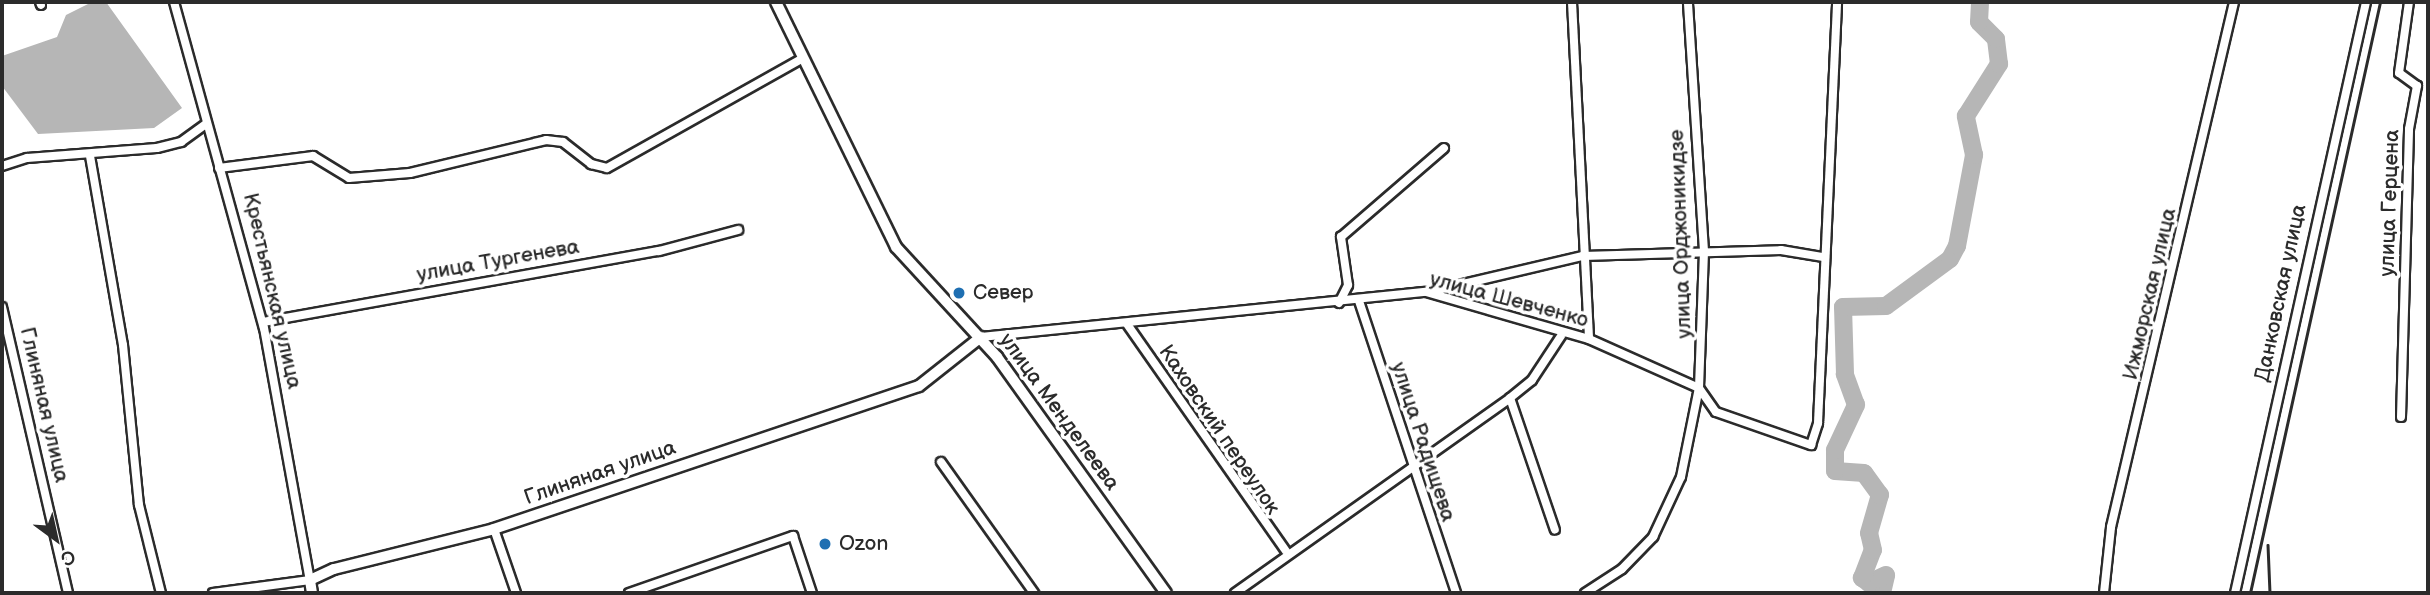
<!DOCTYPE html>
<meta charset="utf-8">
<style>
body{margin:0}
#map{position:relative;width:2430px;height:595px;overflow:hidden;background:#fff;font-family:"Balsamiq Sans",sans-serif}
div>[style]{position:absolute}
.water>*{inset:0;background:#b6b6b6}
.river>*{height:18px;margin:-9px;padding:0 9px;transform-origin:9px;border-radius:9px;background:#b6b6b6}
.roads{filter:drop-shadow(2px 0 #2b2b2b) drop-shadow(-2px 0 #2b2b2b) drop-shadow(0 2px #2b2b2b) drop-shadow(0 -2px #2b2b2b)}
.street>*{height:8px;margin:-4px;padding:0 4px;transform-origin:4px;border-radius:4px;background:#fff}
.secondary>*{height:10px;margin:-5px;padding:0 5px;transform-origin:5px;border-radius:5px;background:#fff}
.rail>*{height:2.5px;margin:-1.25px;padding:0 1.25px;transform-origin:1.25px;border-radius:1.25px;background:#2b2b2b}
.dots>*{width:19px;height:19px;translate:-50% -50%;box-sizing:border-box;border:4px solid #fff;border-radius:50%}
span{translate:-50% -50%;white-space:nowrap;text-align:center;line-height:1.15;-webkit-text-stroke:7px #fff;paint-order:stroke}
.street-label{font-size:21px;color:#2b2b2b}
.poi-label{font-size:21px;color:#2b2b2b}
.left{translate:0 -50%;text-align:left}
.frame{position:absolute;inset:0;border:4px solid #2b2b2b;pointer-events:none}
.north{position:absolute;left:21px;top:504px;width:70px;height:70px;-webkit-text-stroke:5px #fff;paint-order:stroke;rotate:147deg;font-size:19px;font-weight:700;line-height:28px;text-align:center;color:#2b2b2b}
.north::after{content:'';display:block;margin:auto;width:24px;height:32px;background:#2b2b2b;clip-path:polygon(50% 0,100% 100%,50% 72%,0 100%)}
</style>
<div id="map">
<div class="water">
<i style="clip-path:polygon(92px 2px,106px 2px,182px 108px,154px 128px,38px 134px,2px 86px,2px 56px,57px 37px,66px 15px)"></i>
</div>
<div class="river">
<i style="left:1882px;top:593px;width:18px;rotate:-77deg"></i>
<i style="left:1886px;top:575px;width:19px;rotate:155deg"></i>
<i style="left:1869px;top:583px;width:9px;rotate:-144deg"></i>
<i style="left:1862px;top:578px;width:30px;rotate:-69deg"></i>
<i style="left:1873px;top:550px;width:17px;rotate:-103deg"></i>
<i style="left:1869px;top:533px;width:40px;rotate:-74deg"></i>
<i style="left:1880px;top:495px;width:27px;rotate:-126deg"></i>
<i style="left:1864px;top:473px;width:29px;rotate:-176deg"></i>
<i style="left:1835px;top:471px;width:21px;rotate:-90deg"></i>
<i style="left:1835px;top:450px;width:50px;rotate:-65deg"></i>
<i style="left:1856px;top:405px;width:33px;rotate:-110deg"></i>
<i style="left:1845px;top:374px;width:67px;rotate:-91.7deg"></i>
<i style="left:1843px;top:307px;width:43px;rotate:-1.3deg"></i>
<i style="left:1886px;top:306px;width:79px;rotate:-36.3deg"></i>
<i style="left:1950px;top:259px;width:15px;rotate:-62deg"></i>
<i style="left:1957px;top:246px;width:93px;rotate:-79.4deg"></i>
<i style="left:1974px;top:155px;width:40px;rotate:-102deg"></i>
<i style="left:1966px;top:116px;width:62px;rotate:-57.6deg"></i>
<i style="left:1999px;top:64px;width:25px;rotate:-97deg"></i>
<i style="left:1996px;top:39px;width:24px;rotate:-135deg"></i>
<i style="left:1979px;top:22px;width:20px;rotate:-87deg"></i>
</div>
<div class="roads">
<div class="street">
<i style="left:40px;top:2px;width:3px;rotate:72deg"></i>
<i style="left:174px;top:2px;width:338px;rotate:74.6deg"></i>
<i style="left:264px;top:328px;width:256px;rotate:79.7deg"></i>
<i style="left:310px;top:580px;width:98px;rotate:172.4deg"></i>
<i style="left:1572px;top:2px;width:337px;rotate:87.1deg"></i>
<i style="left:90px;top:156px;width:192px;rotate:80.1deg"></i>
<i style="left:123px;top:345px;width:161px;rotate:84.3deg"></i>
<i style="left:139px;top:505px;width:91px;rotate:76deg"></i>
<i style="left:2px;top:166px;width:26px;rotate:-18deg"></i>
<i style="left:27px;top:158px;width:130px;rotate:-4.4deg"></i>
<i style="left:157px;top:148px;width:25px;rotate:-14deg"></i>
<i style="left:181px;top:142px;width:32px;rotate:-36deg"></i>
<i style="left:219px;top:168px;width:95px;rotate:-7.3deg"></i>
<i style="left:313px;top:156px;width:42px;rotate:31.4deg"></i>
<i style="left:349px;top:178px;width:61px;rotate:-4.7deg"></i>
<i style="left:410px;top:173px;width:140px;rotate:-13.6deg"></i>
<i style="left:546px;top:140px;width:17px;rotate:7deg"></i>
<i style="left:563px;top:142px;width:36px;rotate:38deg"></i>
<i style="left:591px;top:164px;width:16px;rotate:14deg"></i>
<i style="left:607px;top:168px;width:223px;rotate:-29.3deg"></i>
<i style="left:1429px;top:292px;width:158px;rotate:-13.2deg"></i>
<i style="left:1583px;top:256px;width:198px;rotate:-1.7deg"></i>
<i style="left:1781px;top:250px;width:43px;rotate:9.5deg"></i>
<i style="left:1359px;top:301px;width:308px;rotate:71.6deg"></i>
<i style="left:1339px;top:303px;width:20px;rotate:-63deg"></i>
<i style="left:1348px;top:285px;width:49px;rotate:-98.3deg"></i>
<i style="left:1341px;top:237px;width:136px;rotate:-40.8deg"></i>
<i style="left:2px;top:307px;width:294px;rotate:77deg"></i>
<i style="left:263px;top:322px;width:402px;rotate:-10.2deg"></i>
<i style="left:659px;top:251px;width:82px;rotate:-14.9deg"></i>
<i style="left:1127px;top:324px;width:277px;rotate:55deg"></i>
<i style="left:981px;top:337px;width:447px;rotate:-5.8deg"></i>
<i style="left:1426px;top:292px;width:170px;rotate:16.1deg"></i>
<i style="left:1589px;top:339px;width:120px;rotate:24deg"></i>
<i style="left:1699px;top:388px;width:29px;rotate:55deg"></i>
<i style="left:1716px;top:412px;width:101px;rotate:19.2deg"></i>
<i style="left:1811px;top:445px;width:23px;rotate:-72deg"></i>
<i style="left:1818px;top:423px;width:421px;rotate:-87.4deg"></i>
<i style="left:1510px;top:398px;width:139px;rotate:71.2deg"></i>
<i style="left:2401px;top:417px;width:288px;rotate:-88.4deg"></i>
<i style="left:2409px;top:129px;width:44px;rotate:-79.5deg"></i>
<i style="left:2417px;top:86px;width:22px;rotate:-144deg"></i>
<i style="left:2399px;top:73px;width:72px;rotate:-82deg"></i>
<i style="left:941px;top:462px;width:161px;rotate:54.6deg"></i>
<i style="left:494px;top:529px;width:68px;rotate:71deg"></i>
<i style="left:629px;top:593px;width:174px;rotate:-19.2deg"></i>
<i style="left:793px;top:536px;width:60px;rotate:71.6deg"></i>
<i style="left:1235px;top:593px;width:337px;rotate:-35.3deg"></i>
<i style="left:1510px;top:398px;width:28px;rotate:-39deg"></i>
<i style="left:1532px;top:380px;width:53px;rotate:-56.6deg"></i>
<i style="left:1585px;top:593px;width:44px;rotate:-33deg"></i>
<i style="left:1622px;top:569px;width:45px;rotate:-45.9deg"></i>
<i style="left:1653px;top:537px;width:66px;rotate:-65deg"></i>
<i style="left:1681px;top:477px;width:91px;rotate:-78.6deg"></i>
<i style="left:1699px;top:388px;width:137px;rotate:-87.9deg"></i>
<i style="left:1704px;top:251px;width:250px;rotate:-93.7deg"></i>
<i style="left:2104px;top:593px;width:66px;rotate:-83.9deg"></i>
<i style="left:2111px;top:527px;width:539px;rotate:-76.81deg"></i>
<i style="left:2235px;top:593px;width:605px;rotate:-77.5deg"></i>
</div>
<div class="secondary">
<i style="left:776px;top:2px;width:273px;rotate:63.9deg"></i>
<i style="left:896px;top:247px;width:149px;rotate:47.4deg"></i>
<i style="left:997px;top:357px;width:290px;rotate:54.4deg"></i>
<i style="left:312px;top:593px;width:13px;rotate:-99deg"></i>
<i style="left:310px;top:580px;width:26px;rotate:-25deg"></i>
<i style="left:334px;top:569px;width:165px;rotate:-14deg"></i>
<i style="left:494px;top:529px;width:448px;rotate:-18.6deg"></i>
<i style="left:919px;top:386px;width:79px;rotate:-38.3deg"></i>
</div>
</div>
<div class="rail">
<i style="left:2268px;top:545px;width:48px;rotate:87.6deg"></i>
<i style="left:2250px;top:593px;width:605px;rotate:-77.59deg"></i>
</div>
<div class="dots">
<i style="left:959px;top:293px;background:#1f6fb2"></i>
<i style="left:825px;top:544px;background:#1f6fb2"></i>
</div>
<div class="street-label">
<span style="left:2390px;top:203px;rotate:-88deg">улица Герцена</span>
<span style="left:1681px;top:234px;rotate:-92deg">улица Орджоникидзе</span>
<span style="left:498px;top:261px;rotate:-10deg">улица Тургенева</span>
<span style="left:272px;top:291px;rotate:77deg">Крестьянская улица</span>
<span style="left:2281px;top:293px;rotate:-78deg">Данковская улица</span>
<span style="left:2150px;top:294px;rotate:-77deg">Ижморская улица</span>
<span style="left:1509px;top:300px;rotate:15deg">улица Шевченко</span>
<span style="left:44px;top:405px;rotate:77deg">Глиняная улица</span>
<span style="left:1059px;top:412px;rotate:54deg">улица Менделеева</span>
<span style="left:1219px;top:430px;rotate:56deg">Каховский переулок</span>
<span style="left:1423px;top:442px;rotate:72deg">улица Радищева</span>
<span style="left:600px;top:473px;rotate:-19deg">Глиняная улица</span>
</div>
<div class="poi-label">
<span class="left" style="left:973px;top:293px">Север</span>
<span class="left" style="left:839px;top:544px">Ozon</span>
</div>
<div class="frame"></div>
<div class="north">С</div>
</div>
